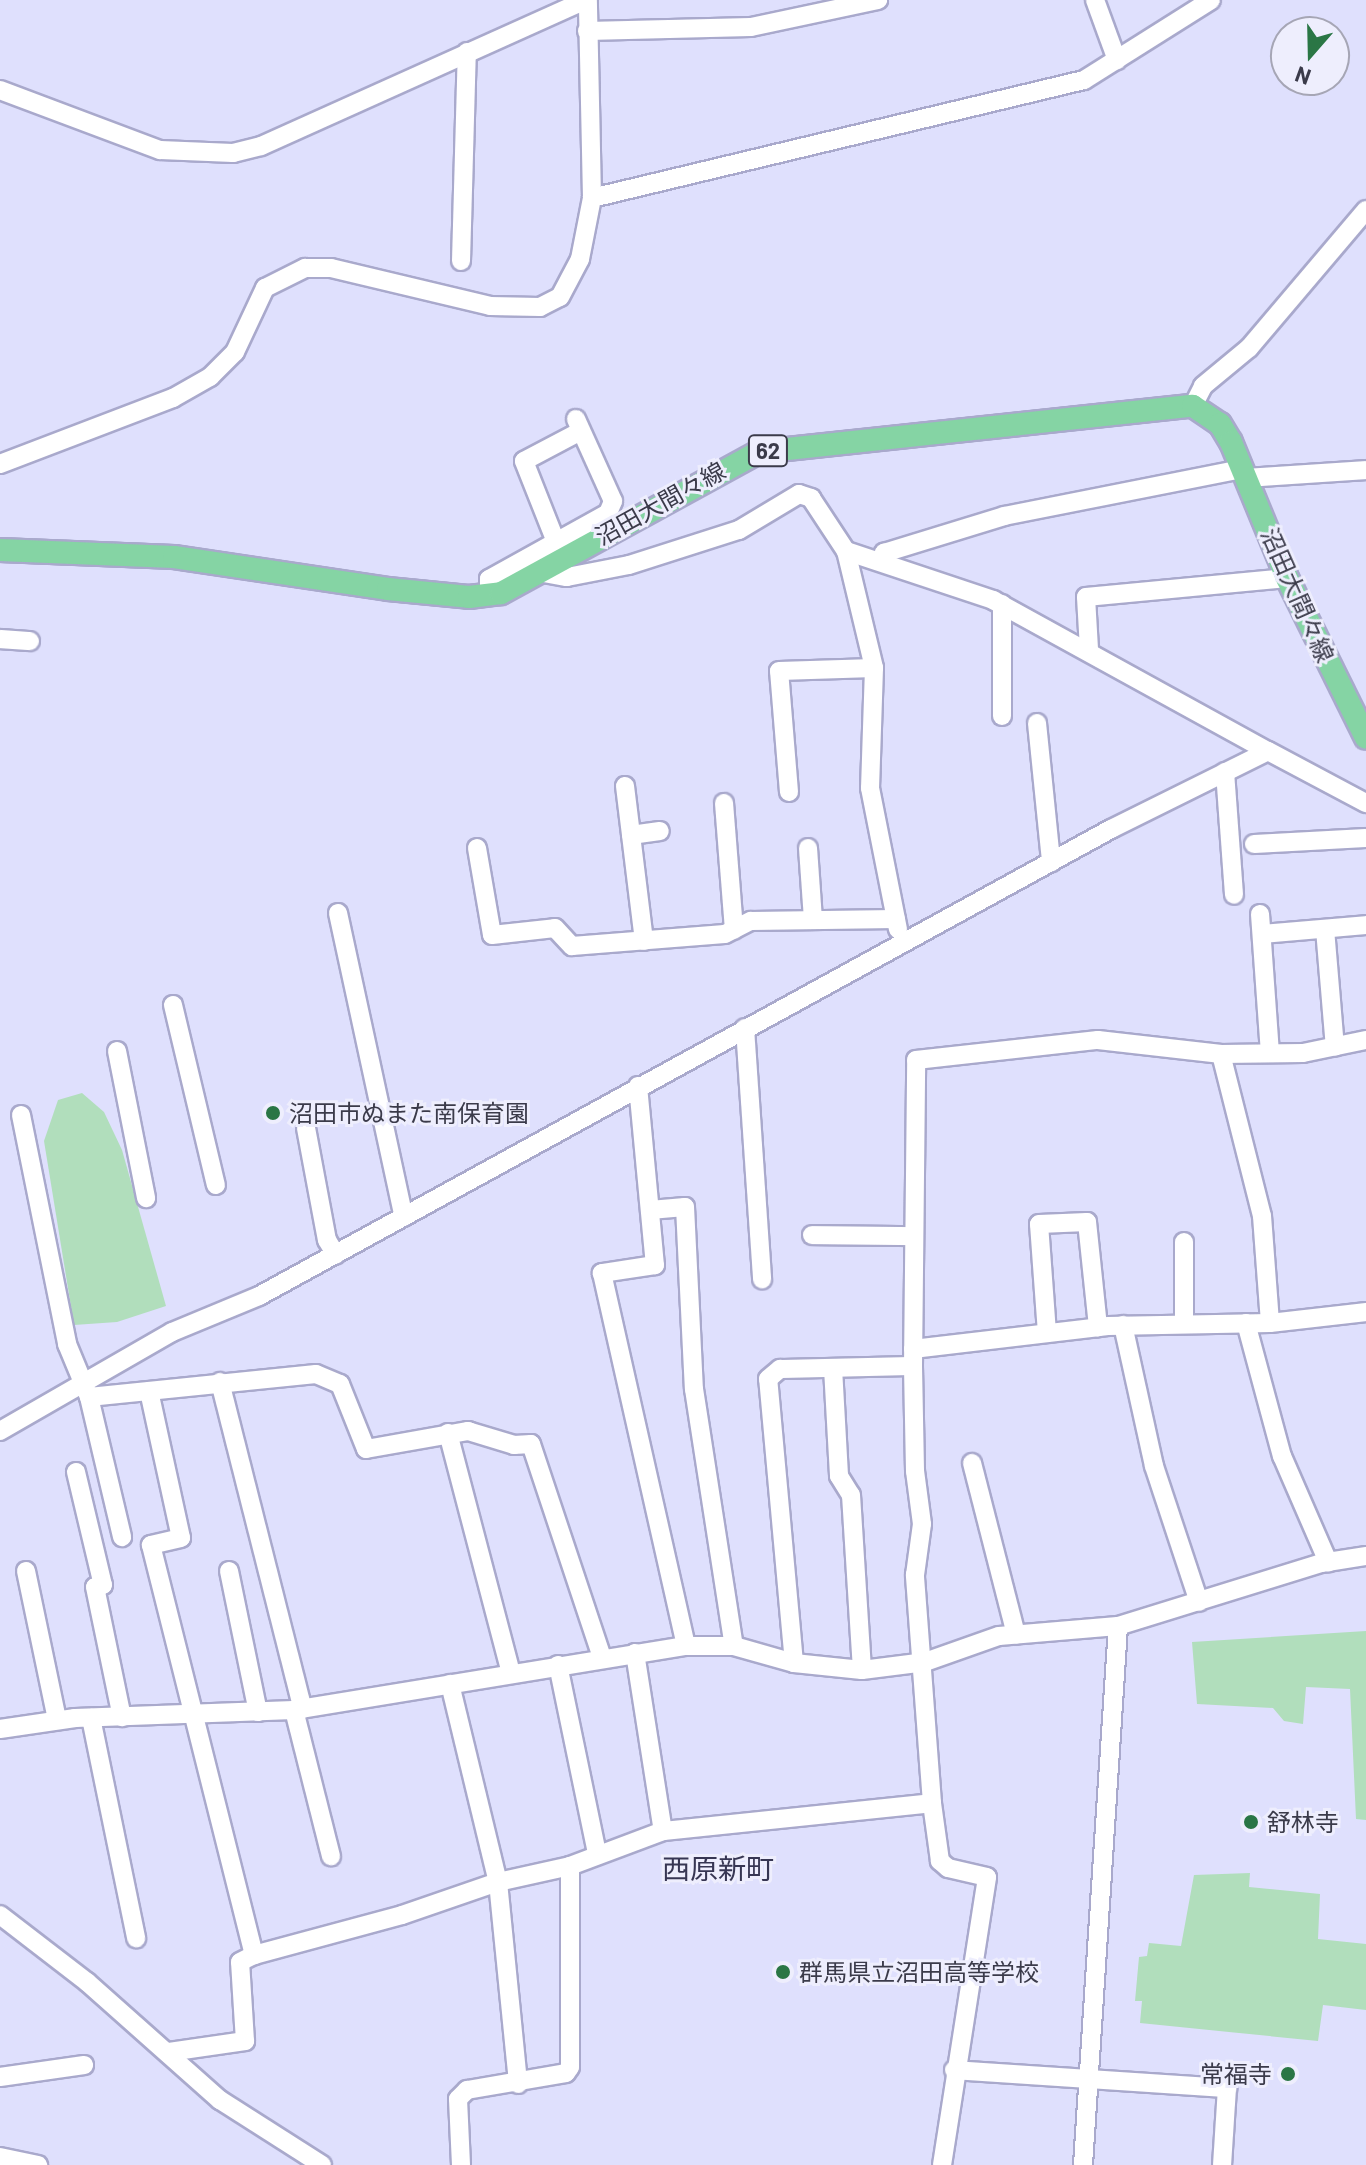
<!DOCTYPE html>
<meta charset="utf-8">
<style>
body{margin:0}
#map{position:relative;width:1366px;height:2165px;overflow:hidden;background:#dfe0fd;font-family:Barlow,"Noto Sans JP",sans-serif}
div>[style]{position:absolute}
.green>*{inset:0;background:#b1debc}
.roads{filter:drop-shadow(2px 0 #a9a9cc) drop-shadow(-2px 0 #a9a9cc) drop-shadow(0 2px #a9a9cc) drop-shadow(0 -2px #a9a9cc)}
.minor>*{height:18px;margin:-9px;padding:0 9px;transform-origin:9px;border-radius:9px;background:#fff}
.major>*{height:22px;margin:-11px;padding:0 11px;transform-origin:11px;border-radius:11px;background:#85d4a4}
.dots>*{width:22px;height:22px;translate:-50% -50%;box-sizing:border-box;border:4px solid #eeeefd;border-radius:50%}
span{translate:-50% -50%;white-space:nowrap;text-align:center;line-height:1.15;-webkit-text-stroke:6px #eeeefd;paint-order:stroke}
.shield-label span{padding:2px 6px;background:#eeeefd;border:2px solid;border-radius:6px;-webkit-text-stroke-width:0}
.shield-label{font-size:22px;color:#3b3b4a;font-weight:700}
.street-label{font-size:24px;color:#3b3b4a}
.poi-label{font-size:24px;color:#3b3b4a}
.left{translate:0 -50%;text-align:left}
.right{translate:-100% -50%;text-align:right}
.quarter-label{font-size:28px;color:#373653}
.north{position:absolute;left:1270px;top:16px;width:80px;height:80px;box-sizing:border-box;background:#eeeefd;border:2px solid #a6a6b5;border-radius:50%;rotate:200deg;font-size:22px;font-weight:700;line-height:32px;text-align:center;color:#3b3b4a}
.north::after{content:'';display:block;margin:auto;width:28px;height:36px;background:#2a7645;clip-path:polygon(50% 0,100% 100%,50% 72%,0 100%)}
</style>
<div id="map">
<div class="green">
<i style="clip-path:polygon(82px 1093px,104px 1112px,122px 1150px,166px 1306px,117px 1322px,74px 1325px,44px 1141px,58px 1100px)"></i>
<i style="clip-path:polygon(1366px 1631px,1366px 1820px,1356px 1819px,1350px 1689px,1306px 1687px,1303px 1724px,1284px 1721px,1273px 1708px,1197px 1704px,1192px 1642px)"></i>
<i style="clip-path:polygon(1250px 1873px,1249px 1887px,1320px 1894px,1318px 1939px,1366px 1944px,1366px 2010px,1323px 2005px,1318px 2041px,1140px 2023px,1142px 2001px,1135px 2001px,1139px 1957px,1147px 1956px,1149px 1943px,1181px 1946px,1194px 1875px)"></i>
</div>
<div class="roads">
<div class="minor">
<i style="left:1095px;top:0;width:64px;rotate:69.9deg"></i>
<i style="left:587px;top:31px;width:164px;rotate:-1.4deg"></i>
<i style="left:751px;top:27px;width:130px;rotate:-12deg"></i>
<i style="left:0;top:90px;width:171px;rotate:20.6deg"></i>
<i style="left:160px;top:150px;width:73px;rotate:2.4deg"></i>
<i style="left:233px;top:153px;width:29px;rotate:-14deg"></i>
<i style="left:261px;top:146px;width:356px;rotate:-24.2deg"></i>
<i style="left:592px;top:198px;width:506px;rotate:-13.49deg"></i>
<i style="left:1084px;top:80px;width:150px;rotate:-32.2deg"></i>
<i style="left:461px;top:261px;width:209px;rotate:-88.4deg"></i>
<i style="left:1193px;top:406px;width:22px;rotate:-63deg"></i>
<i style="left:1203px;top:386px;width:60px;rotate:-39.6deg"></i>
<i style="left:1249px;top:348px;width:181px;rotate:-49.7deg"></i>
<i style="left:0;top:464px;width:185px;rotate:-20.9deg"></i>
<i style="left:173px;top:398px;width:43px;rotate:-29.6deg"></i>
<i style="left:210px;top:377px;width:35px;rotate:-45deg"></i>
<i style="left:235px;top:352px;width:71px;rotate:-64.9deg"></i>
<i style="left:265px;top:288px;width:45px;rotate:-26.6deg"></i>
<i style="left:305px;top:268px;width:26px"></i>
<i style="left:331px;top:268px;width:163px;rotate:13.4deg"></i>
<i style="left:490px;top:306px;width:50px;rotate:1.1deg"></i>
<i style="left:540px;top:307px;width:22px;rotate:-27deg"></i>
<i style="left:560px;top:297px;width:43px;rotate:-62.2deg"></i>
<i style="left:580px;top:259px;width:62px;rotate:-78.9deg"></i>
<i style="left:592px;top:198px;width:198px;rotate:-91.2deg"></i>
<i style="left:1247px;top:478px;width:119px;rotate:-3.8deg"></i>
<i style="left:556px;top:542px;width:87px;rotate:-111.6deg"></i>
<i style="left:524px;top:461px;width:64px;rotate:-27.8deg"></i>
<i style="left:846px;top:551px;width:120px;rotate:76.5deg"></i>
<i style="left:874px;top:668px;width:120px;rotate:91.9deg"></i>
<i style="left:870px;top:788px;width:144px;rotate:78.8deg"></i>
<i style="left:881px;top:560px;width:8px;rotate:-67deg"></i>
<i style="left:884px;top:553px;width:126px;rotate:-17.1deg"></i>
<i style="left:1004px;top:516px;width:243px;rotate:-11.2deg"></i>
<i style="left:538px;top:572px;width:29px;rotate:10deg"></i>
<i style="left:567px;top:577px;width:63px;rotate:-11deg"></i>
<i style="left:629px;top:565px;width:115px;rotate:-17.7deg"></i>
<i style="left:739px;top:530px;width:70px;rotate:-31deg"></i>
<i style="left:799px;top:494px;width:13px;rotate:18deg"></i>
<i style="left:811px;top:498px;width:64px;rotate:56.6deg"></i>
<i style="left:846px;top:551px;width:155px;rotate:18.4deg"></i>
<i style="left:993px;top:600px;width:314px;rotate:28.8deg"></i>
<i style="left:489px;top:594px;width:15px;rotate:-90deg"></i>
<i style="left:489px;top:579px;width:136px;rotate:-29deg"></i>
<i style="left:608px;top:513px;width:13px;rotate:-67deg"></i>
<i style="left:613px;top:501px;width:90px;rotate:-114.3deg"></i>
<i style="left:1002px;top:604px;width:112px;rotate:90deg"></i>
<i style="left:0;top:639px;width:30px;rotate:4deg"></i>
<i style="left:1089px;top:649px;width:52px;rotate:-93.3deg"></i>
<i style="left:1086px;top:597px;width:202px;rotate:-5.4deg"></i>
<i style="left:1037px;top:723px;width:140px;rotate:84.2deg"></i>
<i style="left:1225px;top:772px;width:123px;rotate:85.8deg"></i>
<i style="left:625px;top:786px;width:156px;rotate:83deg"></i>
<i style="left:789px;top:792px;width:121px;rotate:-94.7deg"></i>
<i style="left:779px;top:671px;width:95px;rotate:-1.8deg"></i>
<i style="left:724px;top:803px;width:127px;rotate:85.5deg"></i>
<i style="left:631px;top:835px;width:29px;rotate:-8deg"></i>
<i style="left:1254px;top:844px;width:112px;rotate:-3.1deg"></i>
<i style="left:477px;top:848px;width:88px;rotate:80.2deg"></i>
<i style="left:492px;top:935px;width:63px;rotate:-6.3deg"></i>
<i style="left:555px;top:928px;width:25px;rotate:47deg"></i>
<i style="left:572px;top:946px;width:153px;rotate:-4.5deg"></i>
<i style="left:725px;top:934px;width:29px;rotate:-27deg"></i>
<i style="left:751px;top:921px;width:145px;rotate:-0.8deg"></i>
<i style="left:808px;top:848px;width:72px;rotate:86deg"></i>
<i style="left:338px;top:913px;width:311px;rotate:77.8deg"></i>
<i style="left:1260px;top:914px;width:139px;rotate:85.9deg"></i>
<i style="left:1325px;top:929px;width:118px;rotate:85.2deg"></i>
<i style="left:1262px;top:934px;width:104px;rotate:-4.9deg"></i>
<i style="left:173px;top:1005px;width:185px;rotate:76.6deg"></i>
<i style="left:745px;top:1028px;width:252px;rotate:86.1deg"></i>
<i style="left:117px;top:1051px;width:150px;rotate:78.8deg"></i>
<i style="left:1221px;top:1054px;width:167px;rotate:75.8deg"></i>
<i style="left:1262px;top:1216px;width:107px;rotate:85.7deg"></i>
<i style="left:638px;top:1086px;width:180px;rotate:84.6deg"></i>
<i style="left:655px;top:1265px;width:54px;rotate:171.4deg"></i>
<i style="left:602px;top:1273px;width:382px;rotate:77.3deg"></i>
<i style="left:21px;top:1115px;width:234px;rotate:78.6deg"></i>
<i style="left:67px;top:1344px;width:57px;rotate:67.5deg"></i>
<i style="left:89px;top:1397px;width:228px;rotate:-5.8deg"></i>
<i style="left:316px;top:1374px;width:26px;rotate:23deg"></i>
<i style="left:340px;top:1384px;width:70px;rotate:68.2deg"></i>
<i style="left:366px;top:1449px;width:104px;rotate:-10deg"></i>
<i style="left:468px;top:1431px;width:48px;rotate:16.9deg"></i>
<i style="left:514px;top:1445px;width:17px;rotate:-3deg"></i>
<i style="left:531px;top:1444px;width:225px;rotate:71.6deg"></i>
<i style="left:306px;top:1128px;width:114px;rotate:79.4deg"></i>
<i style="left:327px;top:1240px;width:17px;rotate:59deg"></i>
<i style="left:650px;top:1210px;width:35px;rotate:-5deg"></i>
<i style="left:685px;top:1207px;width:182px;rotate:87.2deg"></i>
<i style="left:694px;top:1389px;width:260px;rotate:81.2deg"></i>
<i style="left:812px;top:1235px;width:102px;rotate:0.6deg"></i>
<i style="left:1184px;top:1242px;width:82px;rotate:90deg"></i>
<i style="left:1246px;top:1323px;width:138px;rotate:74.9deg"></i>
<i style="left:1282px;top:1456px;width:116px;rotate:66.5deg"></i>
<i style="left:1123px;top:1325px;width:144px;rotate:77.6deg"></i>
<i style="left:1154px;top:1466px;width:143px;rotate:71.7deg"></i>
<i style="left:1047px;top:1333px;width:109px;rotate:-94.2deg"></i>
<i style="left:1039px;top:1224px;width:48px;rotate:-2.4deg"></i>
<i style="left:1087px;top:1222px;width:106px;rotate:84deg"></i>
<i style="left:913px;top:1349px;width:196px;rotate:-6.7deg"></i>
<i style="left:1108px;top:1326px;width:162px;rotate:-1.1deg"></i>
<i style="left:1270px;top:1323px;width:97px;rotate:-6.5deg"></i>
<i style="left:833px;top:1368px;width:108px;rotate:86.8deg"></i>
<i style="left:839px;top:1476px;width:22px;rotate:58deg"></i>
<i style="left:851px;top:1495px;width:175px;rotate:86.4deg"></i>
<i style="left:220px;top:1382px;width:337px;rotate:75.8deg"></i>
<i style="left:149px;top:1391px;width:150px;rotate:77.7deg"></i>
<i style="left:181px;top:1538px;width:31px;rotate:167deg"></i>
<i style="left:151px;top:1545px;width:423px;rotate:75.9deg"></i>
<i style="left:89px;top:1397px;width:144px;rotate:76.7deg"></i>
<i style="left:0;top:1431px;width:198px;rotate:-29.9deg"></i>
<i style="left:172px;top:1332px;width:94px;rotate:-22.5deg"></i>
<i style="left:259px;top:1296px;width:972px;rotate:-28.73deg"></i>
<i style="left:1111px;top:829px;width:175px;rotate:-26.4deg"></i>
<i style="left:1268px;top:751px;width:111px;rotate:28deg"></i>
<i style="left:448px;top:1433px;width:248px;rotate:75.3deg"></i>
<i style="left:972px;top:1463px;width:177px;rotate:75.6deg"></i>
<i style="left:76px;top:1472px;width:116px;rotate:76.6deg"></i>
<i style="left:103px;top:1585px;width:8px;rotate:166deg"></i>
<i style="left:95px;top:1587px;width:133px;rotate:78.3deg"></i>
<i style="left:26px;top:1571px;width:152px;rotate:78.2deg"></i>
<i style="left:229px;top:1571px;width:144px;rotate:78.4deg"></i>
<i style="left:635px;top:1653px;width:180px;rotate:81.1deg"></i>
<i style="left:794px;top:1663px;width:285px;rotate:-95.2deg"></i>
<i style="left:768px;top:1379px;width:16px;rotate:-40deg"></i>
<i style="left:780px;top:1369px;width:133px;rotate:-1.3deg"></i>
<i style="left:558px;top:1665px;width:192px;rotate:78.3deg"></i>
<i style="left:450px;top:1684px;width:204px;rotate:76.4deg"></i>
<i style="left:498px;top:1882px;width:203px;rotate:84.3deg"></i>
<i style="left:294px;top:1710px;width:151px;rotate:75.8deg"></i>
<i style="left:91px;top:1718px;width:225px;rotate:78.4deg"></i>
<i style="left:0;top:1729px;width:76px;rotate:-8.3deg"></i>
<i style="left:75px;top:1718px;width:219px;rotate:-2.1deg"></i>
<i style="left:294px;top:1710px;width:397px;rotate:-9.3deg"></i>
<i style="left:686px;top:1646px;width:48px"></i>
<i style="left:734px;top:1646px;width:62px;rotate:15.8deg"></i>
<i style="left:794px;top:1663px;width:68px;rotate:5.9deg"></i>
<i style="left:862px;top:1670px;width:64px;rotate:-7.2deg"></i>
<i style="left:925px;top:1662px;width:78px;rotate:-19.4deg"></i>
<i style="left:999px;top:1636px;width:119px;rotate:-4.8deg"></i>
<i style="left:1118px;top:1626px;width:213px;rotate:-17.2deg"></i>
<i style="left:1321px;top:1563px;width:46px;rotate:-8.8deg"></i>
<i style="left:0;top:1915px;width:110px;rotate:37.6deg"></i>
<i style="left:87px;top:1982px;width:178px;rotate:41.6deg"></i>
<i style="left:220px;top:2100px;width:121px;rotate:32.5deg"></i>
<i style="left:169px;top:2052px;width:77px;rotate:-8.2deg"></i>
<i style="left:245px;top:2041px;width:79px;rotate:-93.6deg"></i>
<i style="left:240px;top:1962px;width:16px;rotate:-27deg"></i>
<i style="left:254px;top:1955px;width:153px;rotate:-15.1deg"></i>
<i style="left:402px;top:1915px;width:102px;rotate:-19deg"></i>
<i style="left:498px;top:1882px;width:74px;rotate:-12.5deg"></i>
<i style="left:570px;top:1866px;width:99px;rotate:-20.6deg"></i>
<i style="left:663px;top:1831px;width:270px;rotate:-5.9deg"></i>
<i style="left:954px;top:2070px;width:274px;rotate:3.8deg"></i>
<i style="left:1227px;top:2088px;width:77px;rotate:93.7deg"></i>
<i style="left:0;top:2077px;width:85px;rotate:-8.1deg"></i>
<i style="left:0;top:2157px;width:39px;rotate:12deg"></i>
<i style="left:461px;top:2165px;width:66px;rotate:-92.6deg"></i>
<i style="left:458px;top:2099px;width:13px;rotate:-45deg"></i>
<i style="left:467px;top:2090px;width:100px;rotate:-9.7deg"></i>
<i style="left:566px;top:2073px;width:7px;rotate:-56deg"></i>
<i style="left:570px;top:2067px;width:201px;rotate:-90deg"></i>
<i style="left:942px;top:2165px;width:291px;rotate:-81.1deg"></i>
<i style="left:987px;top:1877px;width:40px;rotate:-167deg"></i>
<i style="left:948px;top:1868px;width:11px;rotate:-139deg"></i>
<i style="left:940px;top:1861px;width:59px;rotate:-97.9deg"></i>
<i style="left:932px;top:1803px;width:229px;rotate:-94.3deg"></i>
<i style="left:915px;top:1575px;width:51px;rotate:-82.2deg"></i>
<i style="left:922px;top:1524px;width:53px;rotate:-97.5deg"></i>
<i style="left:915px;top:1471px;width:105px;rotate:-91.1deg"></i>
<i style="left:913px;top:1366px;width:306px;rotate:-89.4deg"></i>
<i style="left:916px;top:1060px;width:183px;rotate:-6.3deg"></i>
<i style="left:1098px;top:1040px;width:124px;rotate:6.5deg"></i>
<i style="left:1221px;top:1054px;width:82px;rotate:-0.7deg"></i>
<i style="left:1303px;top:1053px;width:64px;rotate:-11.7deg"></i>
<i style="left:1083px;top:2165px;width:540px;rotate:-86.28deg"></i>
</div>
<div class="major">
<i style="left:0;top:550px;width:174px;rotate:2.3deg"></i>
<i style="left:174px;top:557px;width:216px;rotate:8.5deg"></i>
<i style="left:388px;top:589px;width:81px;rotate:5.6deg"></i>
<i style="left:469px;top:597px;width:32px;rotate:-7deg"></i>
<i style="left:501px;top:593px;width:294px;rotate:-28.7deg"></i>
<i style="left:759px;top:452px;width:436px;rotate:-6.1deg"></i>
<i style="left:1193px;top:406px;width:32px;rotate:34deg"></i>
<i style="left:1220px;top:424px;width:21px;rotate:59deg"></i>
<i style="left:1231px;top:442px;width:147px;rotate:67.6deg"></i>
<i style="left:1287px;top:578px;width:178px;rotate:63.7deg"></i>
</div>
</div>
<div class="dots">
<i style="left:273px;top:1113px;background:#2a7645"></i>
<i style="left:1251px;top:1822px;background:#2a7645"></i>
<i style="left:783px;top:1972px;background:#2a7645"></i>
<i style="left:1288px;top:2074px;background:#2a7645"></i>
</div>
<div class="shield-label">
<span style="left:768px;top:451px">62</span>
</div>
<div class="street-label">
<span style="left:660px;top:503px;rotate:-29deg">沼田大間々線</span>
<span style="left:1298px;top:595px;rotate:66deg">沼田大間々線</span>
</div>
<div class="poi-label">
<span class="left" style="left:289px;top:1113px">沼田市ぬまた南保育園</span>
<span class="left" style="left:1267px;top:1822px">舒林寺</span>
<span class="left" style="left:799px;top:1972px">群馬県立沼田高等学校</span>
<span class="right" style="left:1272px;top:2074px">常福寺</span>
</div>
<div class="quarter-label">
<span style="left:718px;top:1868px">西原新町</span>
</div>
<div class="north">N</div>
</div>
